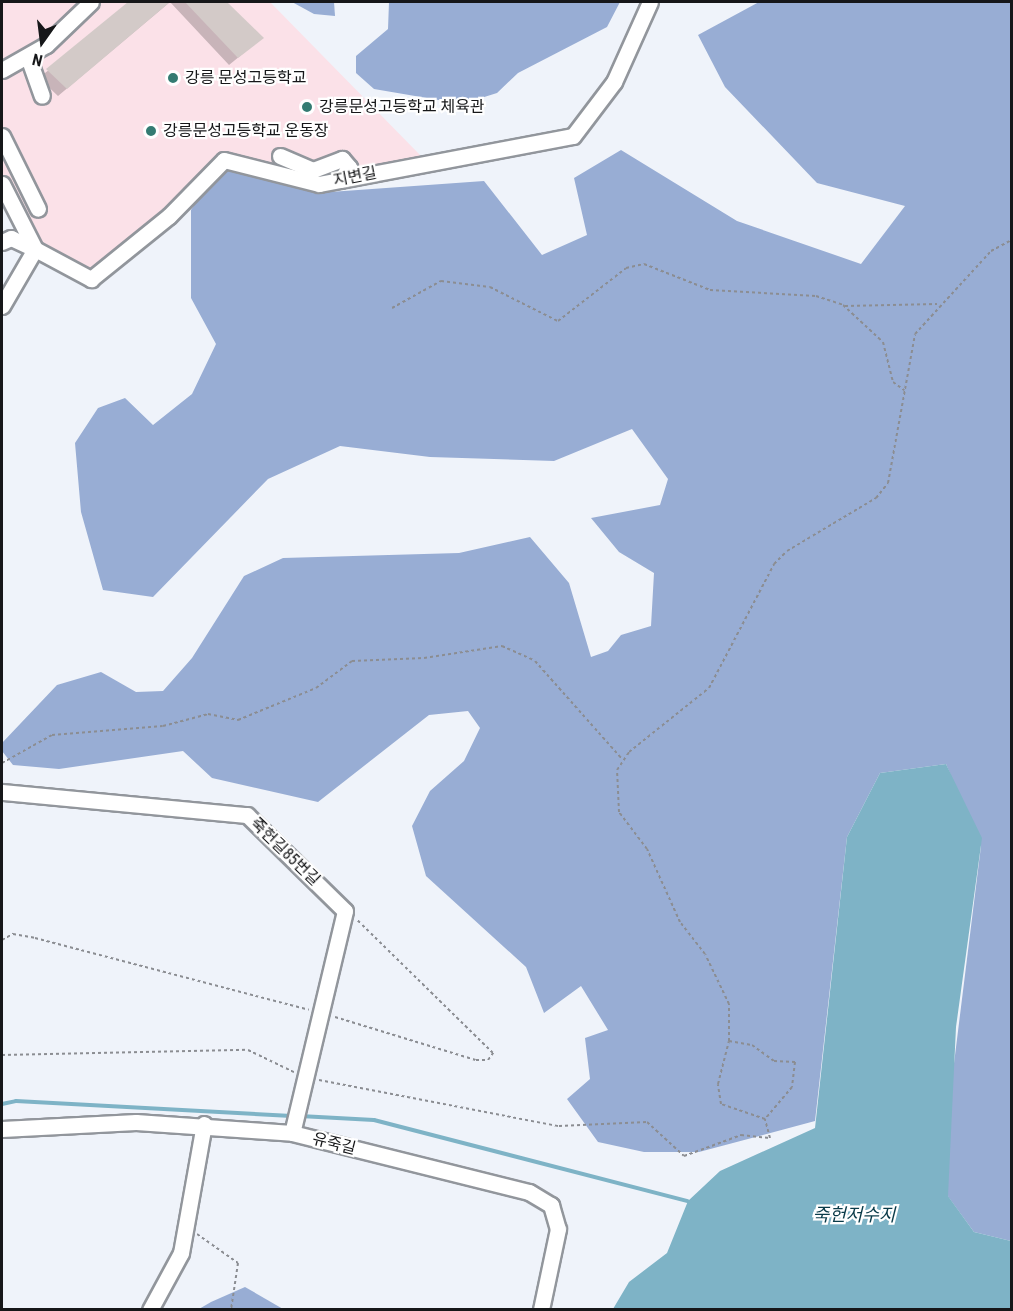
<!DOCTYPE html>
<meta charset="utf-8">
<style>
body{margin:0}
#map{position:relative;width:1013px;height:1311px;overflow:hidden;background:#eff3fa;font-family:"Roboto Condensed","Noto Sans KR",sans-serif}
div>[style]{position:absolute}
.education>*{inset:0;background:#fbe1e8}
.forest>*{inset:0;background:#98add4}
.water>*{inset:0;background:#7eb3c6}
.shadow>*{inset:0;background:#0003}
.stream>*{height:4px;margin:-2px;padding:0 2px;transform-origin:2px;border-radius:2px;background:#7eb3c6}
.building>*{inset:0;background:#d3cac8}
.path>*{height:2px;margin-top:-1px;transform-origin:0;background:repeating-linear-gradient(90deg,#8b8d92 0 3px,transparent 0 6px)}
.roads{filter:drop-shadow(2px 0 #92969c) drop-shadow(-2px 0 #92969c) drop-shadow(0 2px #92969c) drop-shadow(0 -2px #92969c)}
.minor>*{height:15px;margin:-7.5px;padding:0 7.5px;transform-origin:7.5px;border-radius:7.5px;background:#fff}
.dots>*{width:16px;height:16px;translate:-50% -50%;box-sizing:border-box;border:3px solid #fff;border-radius:50%}
span{translate:-50% -50%;white-space:nowrap;text-align:center;line-height:1.15;-webkit-text-stroke:4.5px #fff;paint-order:stroke}
.poi-label{font-size:16px;color:#161719}
.left{translate:0 -50%;text-align:left}
.street-label{font-size:16px;color:#161719}
.water-label{font-size:18px;color:#0a3b49;font-style:italic}
.frame{position:absolute;inset:0;border:3px solid #161719;pointer-events:none}
.north{position:absolute;left:12px;top:12px;width:60px;height:60px;-webkit-text-stroke:4px #fff;paint-order:stroke;rotate:194deg;font-size:16px;font-weight:700;line-height:24px;text-align:center;color:#161719}
.north::after{content:'';display:block;margin:auto;width:21px;height:27px;background:#161719;clip-path:polygon(50% 0,100% 100%,50% 72%,0 100%)}
</style>
<div id="map">
<div class="education">
<i style="clip-path:polygon(2px 2px,270px 2px,420px 155px,418px 165px,319px 184px,224px 160px,91px 279px,35px 249px,2px 184px)"></i>
</div>
<div class="forest">
<i style="clip-path:polygon(292px 2px,334px 2px,335px 16px,314px 14px)"></i>
<i style="clip-path:polygon(389px 2px,620px 2px,607px 27px,518px 73px,497px 93px,462px 104px,374px 89px,356px 73px,356px 56px,388px 29px)"></i>
<i style="clip-path:polygon(759px 2px,1011px 2px,1011px 1241px,974px 1232px,939px 1184px,981px 846px,946px 764px,880px 773px,847px 837px,815px 1121px,699px 1152px,644px 1152px,598px 1142px,567px 1099px,590px 1079px,585px 1038px,608px 1030px,581px 986px,544px 1013px,526px 967px,426px 876px,412px 826px,430px 791px,464px 761px,480px 728px,468px 711px,429px 715px,318px 802px,212px 778px,183px 751px,59px 769px,13px 765px,2px 751px,2px 743px,57px 685px,101px 672px,136px 692px,163px 691px,192px 658px,244px 576px,283px 558px,459px 553px,530px 537px,569px 583px,591px 657px,608px 651px,621px 635px,651px 626px,654px 573px,619px 552px,591px 518px,660px 505px,668px 479px,632px 429px,554px 461px,430px 457px,340px 446px,268px 479px,153px 597px,103px 590px,81px 512px,75px 443px,98px 408px,125px 398px,153px 425px,192px 394px,216px 344px,191px 298px,191px 210px,224px 160px,330px 192px,484px 181px,542px 255px,587px 235px,574px 178px,621px 150px,737px 221px,861px 264px,905px 206px,817px 183px,725px 87px,698px 35px)"></i>
<i style="clip-path:polygon(245px 1287px,283px 1309px,199px 1309px,211px 1302px)"></i>
</div>
<div class="water">
<i style="clip-path:polygon(946px 764px,982px 838px,956px 1027px,948px 1196px,974px 1232px,1011px 1241px,1011px 1309px,613px 1309px,629px 1282px,667px 1253px,688px 1201px,720px 1171px,815px 1128px,847px 837px,880px 773px)"></i>
</div>
<div class="shadow">
<i style="clip-path:polygon(131px 2px,224px 2px,262px 38px,229px 65px,170px 2px,58px 96px,39px 78px)"></i>
</div>
<div class="stream">
<i style="left:2px;top:1104px;width:14px;rotate:-12deg"></i>
<i style="left:16px;top:1101px;width:276px;rotate:3.1deg"></i>
<i style="left:300px;top:1116px;width:74px;rotate:3.1deg"></i>
<i style="left:374px;top:1120px;width:324px;rotate:14.5deg"></i>
</div>
<div class="building">
<i style="clip-path:polygon(128px 2px,170px 2px,67px 89px,46px 69px)"></i>
<i style="clip-path:polygon(185px 2px,227px 2px,264px 38px,238px 58px)"></i>
</div>
<div class="path">
<i style="left:845px;top:306px;width:92px;rotate:-1.2deg"></i>
<i style="left:392px;top:308px;width:56px;rotate:-28.9deg"></i>
<i style="left:441px;top:281px;width:49px;rotate:7deg"></i>
<i style="left:490px;top:287px;width:76px;rotate:26.6deg"></i>
<i style="left:558px;top:321px;width:86px;rotate:-37.9deg"></i>
<i style="left:626px;top:268px;width:18px;rotate:-13deg"></i>
<i style="left:644px;top:264px;width:71px;rotate:21.5deg"></i>
<i style="left:710px;top:290px;width:106px;rotate:3.2deg"></i>
<i style="left:816px;top:296px;width:28px;rotate:18deg"></i>
<i style="left:843px;top:305px;width:54px;rotate:42.8deg"></i>
<i style="left:883px;top:342px;width:41px;rotate:76deg"></i>
<i style="left:893px;top:382px;width:14px;rotate:36deg"></i>
<i style="left:2px;top:763px;width:57px;rotate:-29.2deg"></i>
<i style="left:52px;top:735px;width:111px;rotate:-4.6deg"></i>
<i style="left:163px;top:726px;width:47px;rotate:-14.9deg"></i>
<i style="left:208px;top:714px;width:31px;rotate:11deg"></i>
<i style="left:238px;top:720px;width:84px;rotate:-22.3deg"></i>
<i style="left:316px;top:688px;width:45px;rotate:-36.9deg"></i>
<i style="left:352px;top:661px;width:72px;rotate:-2.4deg"></i>
<i style="left:424px;top:658px;width:79px;rotate:-8.7deg"></i>
<i style="left:502px;top:646px;width:36px;rotate:24deg"></i>
<i style="left:535px;top:661px;width:132px;rotate:48.4deg"></i>
<i style="left:2px;top:940px;width:13px;rotate:-29deg"></i>
<i style="left:13px;top:934px;width:22px;rotate:10deg"></i>
<i style="left:35px;top:938px;width:283px;rotate:14.7deg"></i>
<i style="left:335px;top:1017px;width:147px;rotate:17deg"></i>
<i style="left:476px;top:1060px;width:12px"></i>
<i style="left:488px;top:1060px;width:9px;rotate:-54deg"></i>
<i style="left:493px;top:1053px;width:190px;rotate:-135.6deg"></i>
<i style="left:729px;top:1041px;width:23px;rotate:10deg"></i>
<i style="left:752px;top:1045px;width:27px;rotate:36deg"></i>
<i style="left:774px;top:1061px;width:21px;rotate:3deg"></i>
<i style="left:795px;top:1062px;width:25px;rotate:97deg"></i>
<i style="left:792px;top:1087px;width:42px;rotate:130.2deg"></i>
<i style="left:2px;top:1055px;width:246px;rotate:-1.2deg"></i>
<i style="left:248px;top:1050px;width:51px;rotate:25.6deg"></i>
<i style="left:319px;top:1080px;width:244px;rotate:10.9deg"></i>
<i style="left:559px;top:1126px;width:88px;rotate:-2.6deg"></i>
<i style="left:647px;top:1122px;width:50px;rotate:42.6deg"></i>
<i style="left:684px;top:1156px;width:61px;rotate:-20.2deg"></i>
<i style="left:741px;top:1135px;width:29px;rotate:6deg"></i>
<i style="left:770px;top:1138px;width:20px;rotate:-105deg"></i>
<i style="left:765px;top:1119px;width:46px;rotate:-161.2deg"></i>
<i style="left:721px;top:1104px;width:20px;rotate:-99deg"></i>
<i style="left:718px;top:1084px;width:44px;rotate:-75.7deg"></i>
<i style="left:729px;top:1041px;width:37px;rotate:-90deg"></i>
<i style="left:729px;top:1004px;width:55px;rotate:-115.6deg"></i>
<i style="left:705px;top:954px;width:41px;rotate:-128deg"></i>
<i style="left:680px;top:922px;width:80px;rotate:-114.3deg"></i>
<i style="left:647px;top:849px;width:46px;rotate:-127.1deg"></i>
<i style="left:619px;top:812px;width:42px;rotate:-92.7deg"></i>
<i style="left:617px;top:770px;width:22px;rotate:-56deg"></i>
<i style="left:629px;top:752px;width:102px;rotate:-38.7deg"></i>
<i style="left:709px;top:688px;width:140px;rotate:-62.3deg"></i>
<i style="left:774px;top:564px;width:18px;rotate:-45deg"></i>
<i style="left:787px;top:551px;width:104px;rotate:-30.8deg"></i>
<i style="left:876px;top:498px;width:19px;rotate:-51deg"></i>
<i style="left:888px;top:483px;width:151px;rotate:-79.7deg"></i>
<i style="left:915px;top:334px;width:113px;rotate:-47.5deg"></i>
<i style="left:991px;top:251px;width:24px;rotate:-28deg"></i>
<i style="left:197px;top:1234px;width:50px;rotate:35.3deg"></i>
<i style="left:238px;top:1263px;width:48px;rotate:98.5deg"></i>
</div>
<div class="roads">
<div class="minor">
<i style="left:28px;top:57px;width:41px;rotate:70.3deg"></i>
<i style="left:2px;top:70px;width:51px;rotate:-29.6deg"></i>
<i style="left:46px;top:45px;width:62px;rotate:-43.7deg"></i>
<i style="left:2px;top:136px;width:81px;rotate:63.7deg"></i>
<i style="left:280px;top:156px;width:36px;rotate:23deg"></i>
<i style="left:313px;top:170px;width:31px;rotate:-21deg"></i>
<i style="left:342px;top:159px;width:11px;rotate:49deg"></i>
<i style="left:349px;top:167px;width:15px;rotate:122deg"></i>
<i style="left:2px;top:184px;width:73px;rotate:63.1deg"></i>
<i style="left:35px;top:249px;width:64px;rotate:28.2deg"></i>
<i style="left:91px;top:279px;width:100px;rotate:-38.9deg"></i>
<i style="left:169px;top:216px;width:78px;rotate:-45.5deg"></i>
<i style="left:224px;top:160px;width:98px;rotate:14.2deg"></i>
<i style="left:319px;top:184px;width:258px;rotate:-10.7deg"></i>
<i style="left:573px;top:136px;width:68px;rotate:-52.8deg"></i>
<i style="left:614px;top:82px;width:88px;rotate:-65.8deg"></i>
<i style="left:2px;top:242px;width:10px;rotate:-24deg"></i>
<i style="left:11px;top:238px;width:26px;rotate:25deg"></i>
<i style="left:35px;top:249px;width:66px;rotate:120.1deg"></i>
<i style="left:2px;top:792px;width:246px;rotate:5.4deg"></i>
<i style="left:247px;top:815px;width:137px;rotate:44.4deg"></i>
<i style="left:345px;top:911px;width:228px;rotate:103.4deg"></i>
<i style="left:2px;top:1129px;width:134px;rotate:-3deg"></i>
<i style="left:136px;top:1122px;width:156px;rotate:4deg"></i>
<i style="left:292px;top:1133px;width:244px;rotate:14deg"></i>
<i style="left:529px;top:1192px;width:26px;rotate:31deg"></i>
<i style="left:551px;top:1205px;width:25px;rotate:74deg"></i>
<i style="left:558px;top:1229px;width:83px;rotate:101.9deg"></i>
<i style="left:150px;top:1310px;width:65px;rotate:-61.5deg"></i>
<i style="left:181px;top:1253px;width:131px;rotate:-79.9deg"></i>
</div>
</div>
<div class="dots">
<i style="left:173px;top:78px;background:#347b72"></i>
<i style="left:307px;top:107px;background:#347b72"></i>
<i style="left:151px;top:131px;background:#347b72"></i>
</div>
<div class="poi-label">
<span class="left" style="left:185px;top:78px">강릉 문성고등학교</span>
<span class="left" style="left:319px;top:107px">강릉문성고등학교 체육관</span>
<span class="left" style="left:163px;top:131px">강릉문성고등학교 운동장</span>
</div>
<div class="street-label">
<span style="left:355px;top:177px;rotate:-11deg">지변길</span>
<span style="left:285px;top:852px;rotate:44deg">죽헌길85번길</span>
<span style="left:334px;top:1144px;rotate:14deg">유죽길</span>
</div>
<div class="water-label">
<span style="left:854px;top:1215px">죽헌저수지</span>
</div>
<div class="frame"></div>
<div class="north">N</div>
</div>
